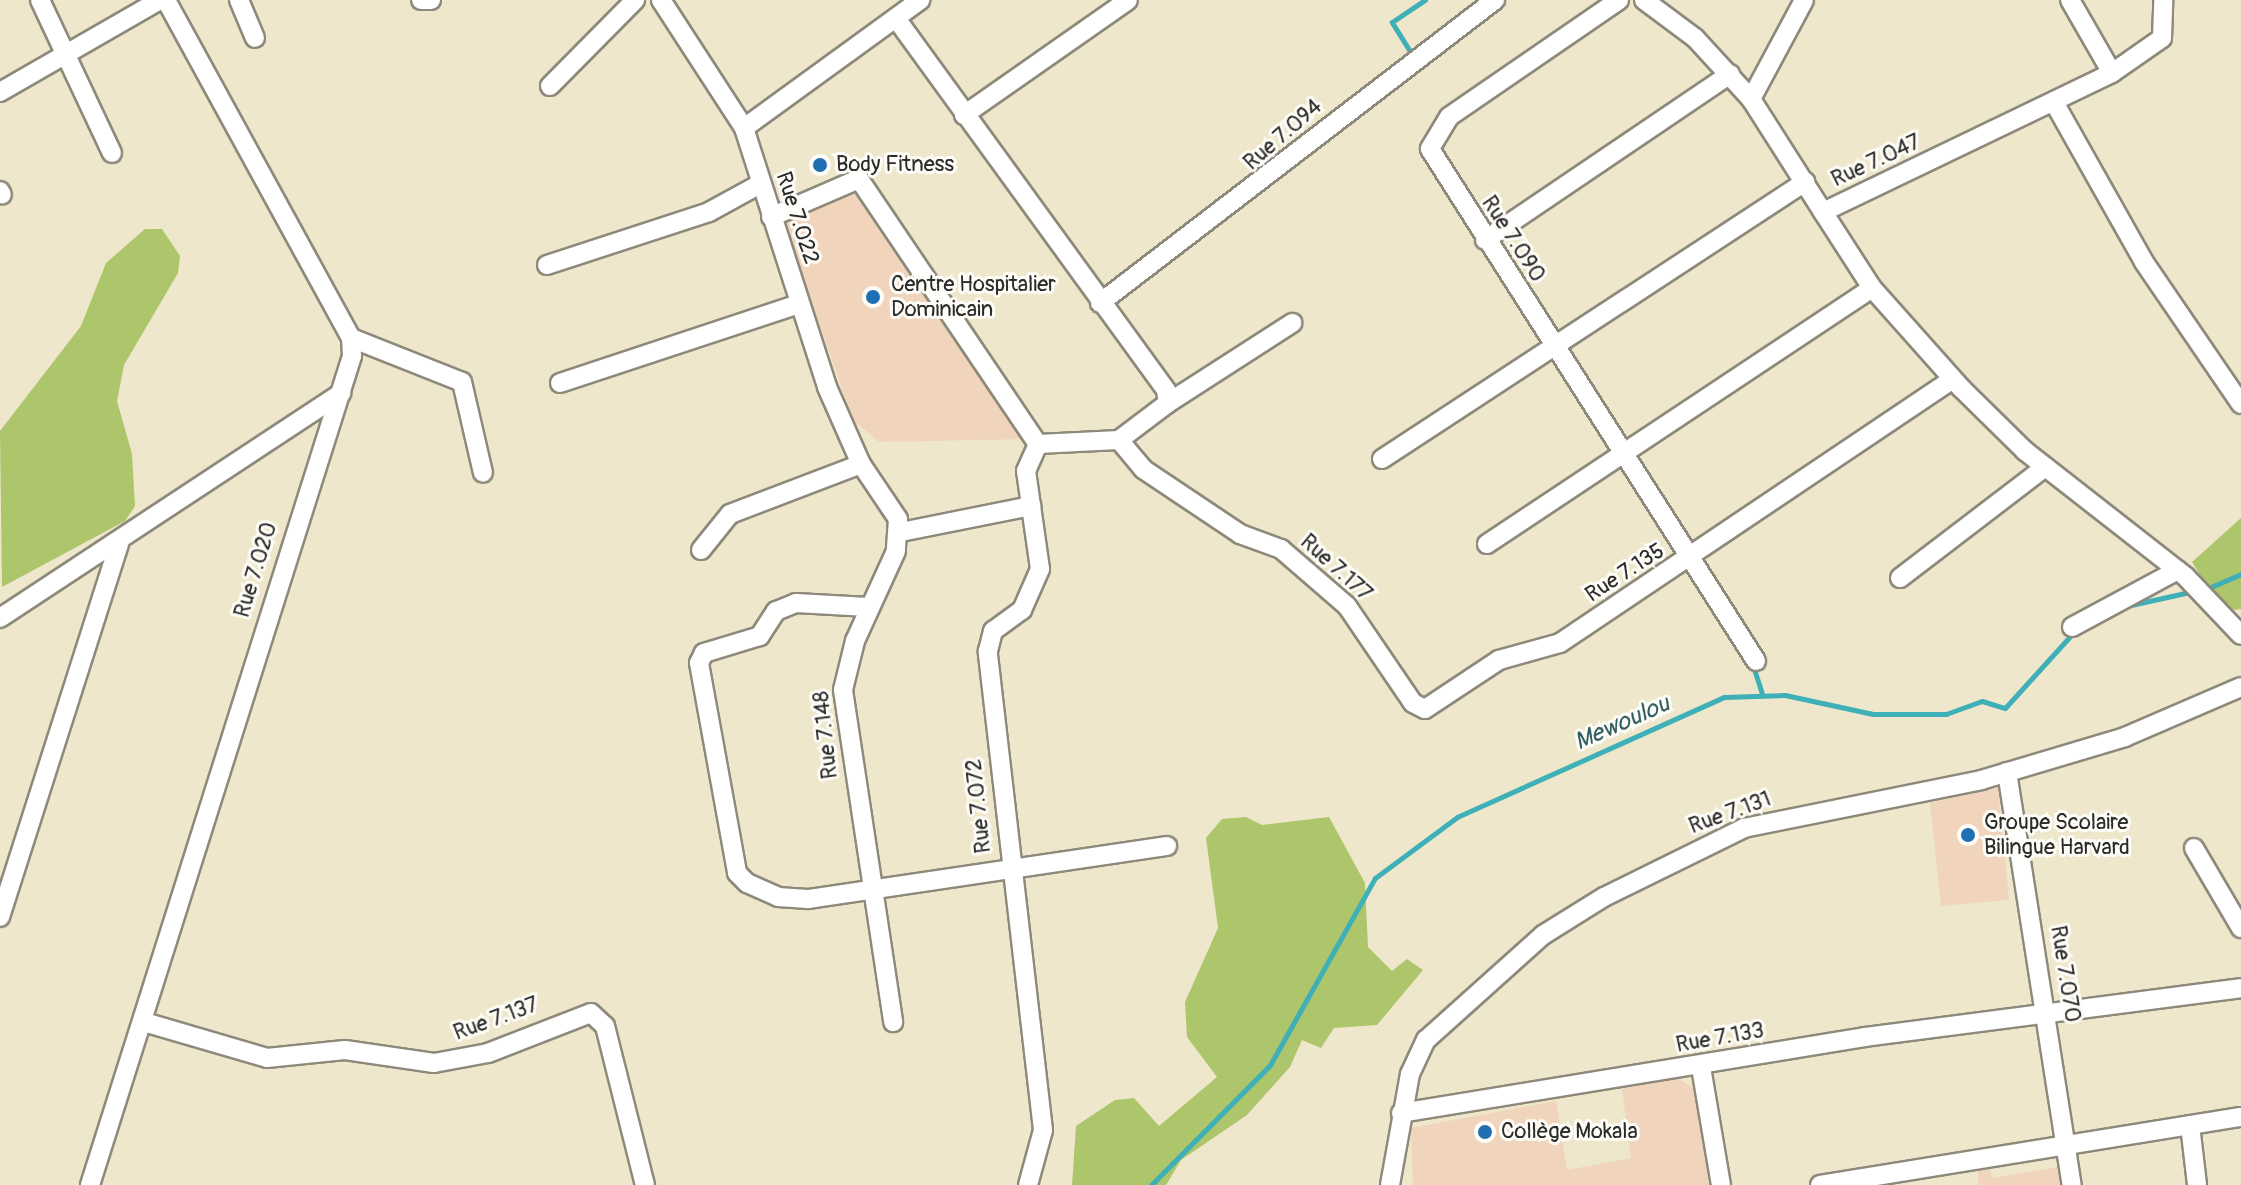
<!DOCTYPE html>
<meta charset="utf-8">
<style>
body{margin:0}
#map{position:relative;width:2241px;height:1185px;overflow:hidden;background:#efe7cb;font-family:Pangolin,sans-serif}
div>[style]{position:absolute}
.built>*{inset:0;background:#f0d5bc}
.green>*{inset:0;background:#adc56b}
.stream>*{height:5px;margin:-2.5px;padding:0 2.5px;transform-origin:2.5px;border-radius:2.5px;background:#3fafb8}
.roads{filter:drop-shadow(2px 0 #8d897b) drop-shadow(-2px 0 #8d897b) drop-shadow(0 2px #8d897b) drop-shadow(0 -2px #8d897b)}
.street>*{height:18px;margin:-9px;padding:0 9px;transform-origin:9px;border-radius:9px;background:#fff}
.dots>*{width:22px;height:22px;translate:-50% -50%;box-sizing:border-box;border:4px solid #fdfcf7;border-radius:50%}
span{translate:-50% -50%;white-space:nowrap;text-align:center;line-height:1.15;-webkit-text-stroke:6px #fdfcf7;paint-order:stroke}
.street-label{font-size:22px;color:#2b2b2b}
.poi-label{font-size:22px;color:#2b2b2b}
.left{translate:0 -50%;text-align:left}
.water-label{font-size:24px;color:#336063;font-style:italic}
</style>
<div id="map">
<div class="built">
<i style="clip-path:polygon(858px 180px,1035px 439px,879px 442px,853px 420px,782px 218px)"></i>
<i style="clip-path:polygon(1998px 788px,2009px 900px,1941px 906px,1930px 803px)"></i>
<i style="clip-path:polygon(1677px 1078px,1695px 1089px,1709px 1185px,1413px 1185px,1411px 1128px,1556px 1101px,1567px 1170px,1631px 1158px,1622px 1089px)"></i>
<i style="clip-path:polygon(2057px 1167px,2060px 1185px,1978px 1185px,1978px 1170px,1990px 1169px,1992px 1178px)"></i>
</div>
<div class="green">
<i style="clip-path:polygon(145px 229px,162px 229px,180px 256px,178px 273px,124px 365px,117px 401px,132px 454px,135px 506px,125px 521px,2px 587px,0 431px,81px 326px,106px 263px)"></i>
<i style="clip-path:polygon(2241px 518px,2241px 609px,2235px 610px,2216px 601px,2192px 562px)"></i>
<i style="clip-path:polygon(1246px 817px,1262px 825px,1329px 817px,1365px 883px,1368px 947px,1392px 971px,1407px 959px,1423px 970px,1377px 1025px,1334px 1028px,1321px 1048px,1302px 1040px,1290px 1067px,1247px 1115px,1181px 1160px,1166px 1185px,1072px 1185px,1076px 1126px,1115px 1100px,1134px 1098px,1159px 1126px,1217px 1077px,1187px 1037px,1185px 1002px,1218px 928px,1206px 838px,1222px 819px)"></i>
</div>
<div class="stream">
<i style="left:1413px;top:56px;width:40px;rotate:-122deg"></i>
<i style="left:1392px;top:22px;width:40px;rotate:-34deg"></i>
<i style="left:2204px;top:590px;width:40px;rotate:-23.4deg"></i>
<i style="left:2122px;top:607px;width:74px;rotate:-12.5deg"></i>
<i style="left:1753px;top:666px;width:29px;rotate:72deg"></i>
<i style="left:1151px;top:1185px;width:169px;rotate:-45.2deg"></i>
<i style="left:1270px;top:1065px;width:214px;rotate:-60.7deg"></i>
<i style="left:1375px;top:878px;width:102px;rotate:-36.6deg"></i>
<i style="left:1457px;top:817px;width:293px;rotate:-24.2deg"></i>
<i style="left:1724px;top:697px;width:61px;rotate:-1.9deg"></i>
<i style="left:1785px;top:695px;width:90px;rotate:12.2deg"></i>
<i style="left:1873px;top:714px;width:73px"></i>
<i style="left:1946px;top:714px;width:38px;rotate:-20deg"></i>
<i style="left:1982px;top:701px;width:24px;rotate:17deg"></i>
<i style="left:2005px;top:708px;width:103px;rotate:-47.8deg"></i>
</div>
<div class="roads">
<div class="street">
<i style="left:40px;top:0;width:169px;rotate:64.8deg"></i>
<i style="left:239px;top:0;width:41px;rotate:67.2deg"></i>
<i style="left:421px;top:0;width:10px"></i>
<i style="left:661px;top:0;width:153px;rotate:57deg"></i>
<i style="left:744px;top:128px;width:272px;rotate:72.2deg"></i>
<i style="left:827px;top:387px;width:84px;rotate:66.2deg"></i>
<i style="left:861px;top:464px;width:66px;rotate:56.1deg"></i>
<i style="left:898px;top:519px;width:32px;rotate:94deg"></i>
<i style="left:896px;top:551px;width:99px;rotate:114.5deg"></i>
<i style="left:855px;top:641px;width:50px;rotate:103.8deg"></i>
<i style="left:843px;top:690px;width:336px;rotate:81.4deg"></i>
<i style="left:1619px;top:0;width:206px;rotate:145.5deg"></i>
<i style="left:1449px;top:117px;width:37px;rotate:121deg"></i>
<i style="left:1430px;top:149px;width:607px;rotate:57.51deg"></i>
<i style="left:1644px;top:0;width:64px;rotate:36.7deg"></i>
<i style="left:1695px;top:38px;width:83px;rotate:47.4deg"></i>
<i style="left:1751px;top:99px;width:134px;rotate:57.5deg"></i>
<i style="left:1823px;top:212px;width:321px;rotate:-25.7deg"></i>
<i style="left:2112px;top:73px;width:61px;rotate:-35deg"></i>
<i style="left:2162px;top:38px;width:38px;rotate:-88deg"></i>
<i style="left:2070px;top:0;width:84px;rotate:60.1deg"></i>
<i style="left:550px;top:86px;width:121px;rotate:-45.3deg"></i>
<i style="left:0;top:92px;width:185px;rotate:-29.9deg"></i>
<i style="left:1751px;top:99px;width:112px;rotate:-61.8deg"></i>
<i style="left:2055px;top:104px;width:181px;rotate:60.6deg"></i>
<i style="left:2144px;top:262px;width:172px;rotate:55.7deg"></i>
<i style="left:964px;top:115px;width:200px;rotate:-35deg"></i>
<i style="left:744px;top:128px;width:218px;rotate:-36deg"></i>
<i style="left:0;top:191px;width:4px;rotate:63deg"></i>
<i style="left:1823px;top:212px;width:90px;rotate:57.2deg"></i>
<i style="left:1872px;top:288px;width:134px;rotate:48.3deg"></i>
<i style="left:1961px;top:388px;width:90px;rotate:44.5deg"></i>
<i style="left:2025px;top:451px;width:203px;rotate:38deg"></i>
<i style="left:2185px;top:576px;width:81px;rotate:46.5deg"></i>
<i style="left:771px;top:217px;width:96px;rotate:-23.4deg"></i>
<i style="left:859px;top:179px;width:320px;rotate:56deg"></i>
<i style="left:1038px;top:444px;width:81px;rotate:-2.8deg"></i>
<i style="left:1119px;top:440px;width:61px;rotate:-37.1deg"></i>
<i style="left:1168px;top:403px;width:13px;rotate:-99deg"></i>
<i style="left:1166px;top:390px;width:459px;rotate:-126deg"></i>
<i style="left:1485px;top:240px;width:296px;rotate:-34.1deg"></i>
<i style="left:547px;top:265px;width:170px;rotate:-18.1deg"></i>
<i style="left:709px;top:212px;width:58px;rotate:-28.8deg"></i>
<i style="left:1100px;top:303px;width:498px;rotate:-37.5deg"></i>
<i style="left:351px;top:338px;width:119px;rotate:21.6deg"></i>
<i style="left:462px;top:382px;width:93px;rotate:77deg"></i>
<i style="left:560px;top:383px;width:252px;rotate:-18.3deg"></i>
<i style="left:1168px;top:403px;width:148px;rotate:-32.8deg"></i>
<i style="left:1119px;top:440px;width:38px;rotate:50deg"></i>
<i style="left:1143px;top:469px;width:117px;rotate:33.8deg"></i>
<i style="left:1240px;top:534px;width:44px;rotate:20.1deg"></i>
<i style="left:1281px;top:549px;width:87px;rotate:40.8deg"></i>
<i style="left:1347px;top:606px;width:117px;rotate:55.8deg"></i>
<i style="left:1413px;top:703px;width:13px;rotate:27deg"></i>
<i style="left:1425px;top:709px;width:89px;rotate:-33.5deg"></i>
<i style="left:1499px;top:660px;width:63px;rotate:-15.6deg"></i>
<i style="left:1560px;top:643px;width:473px;rotate:-33.9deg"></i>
<i style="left:1382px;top:459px;width:506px;rotate:-33.22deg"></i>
<i style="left:901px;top:532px;width:133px;rotate:-11.3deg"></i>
<i style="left:1487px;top:544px;width:462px;rotate:-33.6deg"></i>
<i style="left:701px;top:550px;width:46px;rotate:-51.1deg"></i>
<i style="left:730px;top:514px;width:140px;rotate:-20.9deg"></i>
<i style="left:1900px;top:578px;width:183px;rotate:-37.4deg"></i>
<i style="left:868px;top:607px;width:72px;rotate:-176.8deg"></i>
<i style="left:796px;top:603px;width:22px;rotate:158deg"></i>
<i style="left:776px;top:611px;width:30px;rotate:123deg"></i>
<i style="left:760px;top:636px;width:59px;rotate:163.1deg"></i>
<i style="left:704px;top:653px;width:11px;rotate:117deg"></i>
<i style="left:699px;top:663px;width:213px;rotate:79.7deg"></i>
<i style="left:737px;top:873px;width:14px;rotate:45deg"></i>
<i style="left:747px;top:883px;width:34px;rotate:24deg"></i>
<i style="left:778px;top:897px;width:30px;rotate:4deg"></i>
<i style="left:808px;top:899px;width:363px;rotate:-8.4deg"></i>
<i style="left:0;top:618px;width:409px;rotate:-33.4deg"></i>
<i style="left:2072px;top:627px;width:120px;rotate:-28.3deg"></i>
<i style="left:2007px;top:772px;width:418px;rotate:81.1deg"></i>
<i style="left:2194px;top:848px;width:93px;rotate:59.6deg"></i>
<i style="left:0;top:917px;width:392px;rotate:-72.3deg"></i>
<i style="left:144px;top:1022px;width:128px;rotate:16.3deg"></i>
<i style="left:267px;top:1058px;width:78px;rotate:-5.9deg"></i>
<i style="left:345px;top:1050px;width:90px;rotate:8.3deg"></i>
<i style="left:434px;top:1063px;width:55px;rotate:-10.5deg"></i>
<i style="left:488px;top:1053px;width:110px;rotate:-21.2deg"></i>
<i style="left:591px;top:1013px;width:19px;rotate:43deg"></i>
<i style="left:605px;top:1026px;width:164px;rotate:75.9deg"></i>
<i style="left:1701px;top:1067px;width:120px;rotate:80.4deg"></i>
<i style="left:1401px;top:1113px;width:470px;rotate:-9.3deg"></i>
<i style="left:1865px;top:1037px;width:379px;rotate:-7.4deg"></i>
<i style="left:2190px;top:1125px;width:60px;rotate:83.3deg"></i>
<i style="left:90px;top:1185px;width:869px;rotate:-72.46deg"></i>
<i style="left:352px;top:356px;width:18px;rotate:-93deg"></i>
<i style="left:351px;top:338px;width:385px;rotate:-118.7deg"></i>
<i style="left:1028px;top:1185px;width:57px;rotate:-74.7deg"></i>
<i style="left:1043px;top:1130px;width:482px;rotate:-96.6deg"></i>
<i style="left:988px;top:651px;width:21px;rotate:-76deg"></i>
<i style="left:993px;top:631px;width:36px;rotate:-36deg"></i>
<i style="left:1022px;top:610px;width:45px;rotate:-66.3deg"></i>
<i style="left:1040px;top:569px;width:99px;rotate:-98.1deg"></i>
<i style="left:1026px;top:471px;width:30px;rotate:-66deg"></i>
<i style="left:1390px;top:1185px;width:113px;rotate:-79.8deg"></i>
<i style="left:1410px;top:1074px;width:38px;rotate:-65deg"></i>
<i style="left:1426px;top:1040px;width:157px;rotate:-41.9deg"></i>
<i style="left:1543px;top:935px;width:72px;rotate:-31.9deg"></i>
<i style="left:1604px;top:897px;width:156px;rotate:-26.2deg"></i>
<i style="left:1744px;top:828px;width:242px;rotate:-11.4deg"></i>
<i style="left:1981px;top:780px;width:150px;rotate:-16.6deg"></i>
<i style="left:2125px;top:737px;width:126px;rotate:-23.3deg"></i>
<i style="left:1820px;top:1185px;width:426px;rotate:-9.2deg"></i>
</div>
</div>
<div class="dots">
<i style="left:820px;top:165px;background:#1f6fb2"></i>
<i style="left:873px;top:297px;background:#1f6fb2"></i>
<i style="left:1968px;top:835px;background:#1f6fb2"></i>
<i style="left:1485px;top:1132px;background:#1f6fb2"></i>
</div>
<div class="street-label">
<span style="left:1283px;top:135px;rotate:-41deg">Rue 7.094</span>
<span style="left:1876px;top:161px;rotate:-25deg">Rue 7.047</span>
<span style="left:797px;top:218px;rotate:72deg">Rue 7.022</span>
<span style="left:1513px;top:239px;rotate:57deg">Rue 7.090</span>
<span style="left:1336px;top:568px;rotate:42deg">Rue 7.177</span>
<span style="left:256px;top:570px;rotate:-73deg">Rue 7.020</span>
<span style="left:1625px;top:573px;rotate:-33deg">Rue 7.135</span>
<span style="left:826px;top:735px;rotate:-96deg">Rue 7.148</span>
<span style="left:979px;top:806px;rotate:-96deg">Rue 7.072</span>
<span style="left:1730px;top:813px;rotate:-20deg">Rue 7.131</span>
<span style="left:2065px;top:974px;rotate:81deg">Rue 7.070</span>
<span style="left:496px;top:1019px;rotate:-20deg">Rue 7.137</span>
<span style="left:1720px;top:1038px;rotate:-10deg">Rue 7.133</span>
</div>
<div class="poi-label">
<span class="left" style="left:836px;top:165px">Body Fitness</span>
<span class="left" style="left:891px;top:297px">Centre Hospitalier<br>Dominicain</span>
<span class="left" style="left:1984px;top:835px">Groupe Scolaire<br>Bilingue Harvard</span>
<span class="left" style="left:1501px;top:1132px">Collège Mokala</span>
</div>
<div class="water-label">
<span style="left:1622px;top:723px;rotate:-24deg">Mewoulou</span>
</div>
</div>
